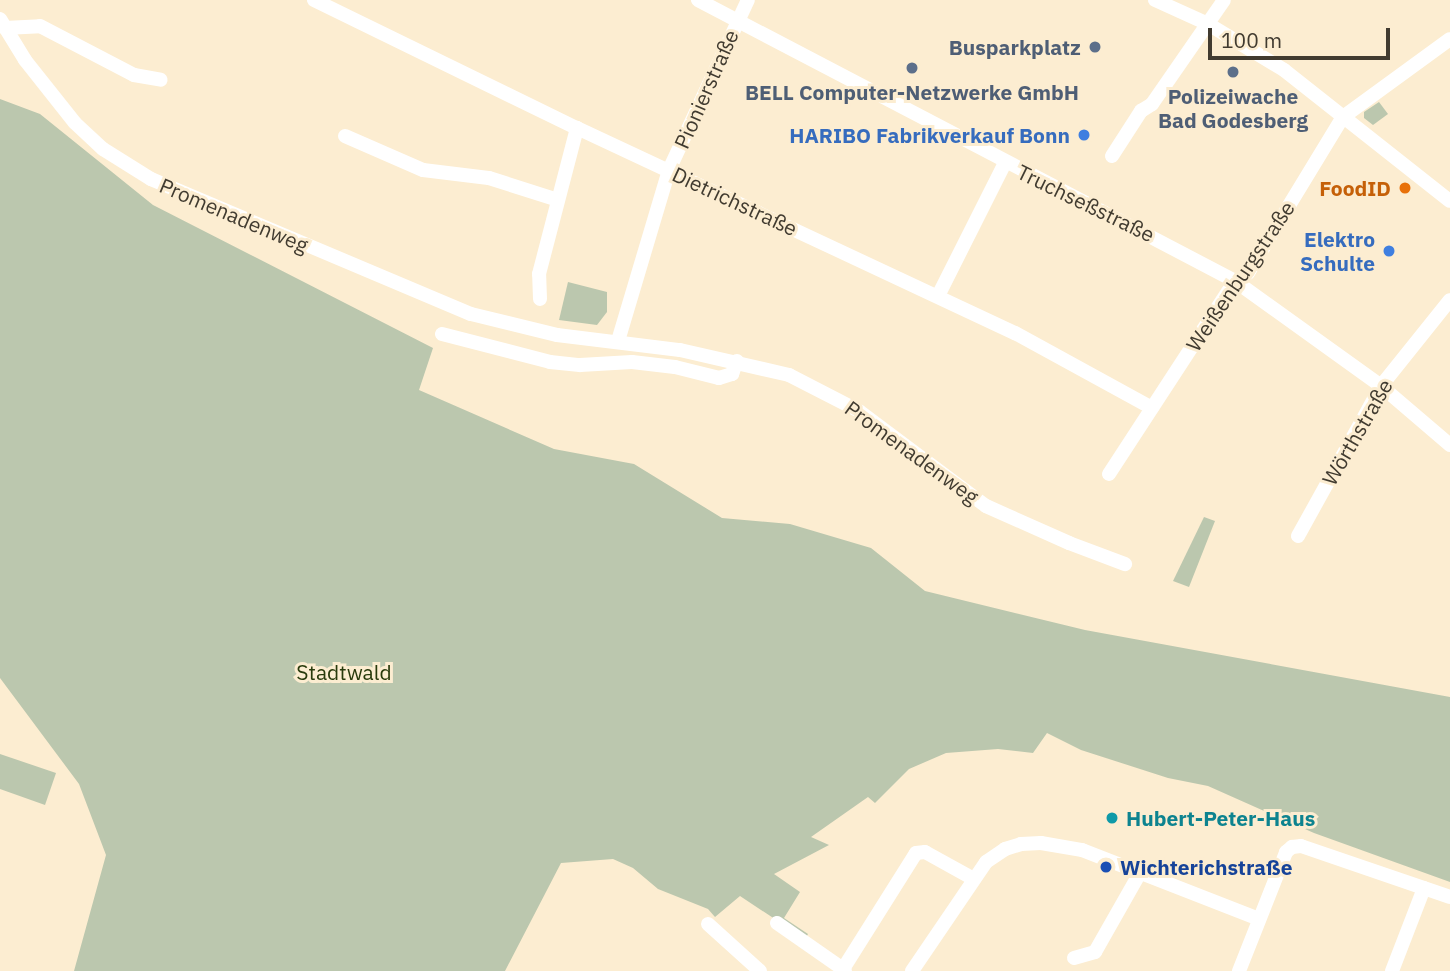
<!DOCTYPE html>
<meta charset="utf-8">
<style>
body{margin:0}
#map{position:relative;width:1450px;height:971px;overflow:hidden;background:#fcedd1;font-family:"IBM Plex Sans",sans-serif}
div>[style]{position:absolute}
.green>*{inset:0;background:#bbc7ae}
.minor>*{height:14px;margin:-7px;padding:0 7px;transform-origin:7px;border-radius:7px;background:#fff}
.dots>*{width:19px;height:19px;translate:-50% -50%;box-sizing:border-box;border:4px solid #fcedd1;border-radius:50%}
span{translate:-50% -50%;white-space:nowrap;text-align:center;line-height:1.15;-webkit-text-stroke:6px #fcedd1;paint-order:stroke}
.service-label{font-size:21px;color:#4e5e75;font-weight:700}
.right{translate:-100% -50%;text-align:right}
.street-label{font-size:21px;color:#413b30}
.shop-label{font-size:21px;color:#366cbe;font-weight:700}
.food-label{font-size:21px;color:#c56008;font-weight:700}
.park-label{font-size:21px;color:#283a0b}
.culture-label{font-size:21px;color:#0d838f;font-weight:700}
.left{translate:0 -50%;text-align:left}
.transit-label{font-size:21px;color:#164399;font-weight:700}
.scale{position:absolute;left:1208px;top:28px;width:182px;height:32px;box-sizing:border-box;border:4px solid #413b30;border-top:0;padding-left:9px;font-size:21px;line-height:24px;white-space:nowrap;color:#413b30;-webkit-text-stroke:5px #fcedd1;paint-order:stroke}
</style>
<div id="map">
<div class="green">
<i style="clip-path:polygon(0 99px,40px 114px,153px 205px,433px 348px,419px 390px,554px 449px,634px 464px,722px 518px,790px 524px,871px 548px,925px 591px,1085px 630px,1450px 697px,1450px 882px,1314px 833px,1208px 786px,1168px 778px,1081px 750px,1047px 733px,1033px 753px,998px 749px,946px 753px,909px 769px,875px 803px,868px 797px,811px 837px,829px 845px,774px 874px,800px 892px,784px 918px,808px 934px,805px 939px,740px 896px,715px 917px,708px 909px,658px 889px,633px 868px,613px 859px,561px 863px,505px 971px,74px 971px,106px 855px,79px 784px,0 678px)"></i>
<i style="clip-path:polygon(1379px 102px,1388px 114px,1373px 125px,1364px 118px,1364px 112px)"></i>
<i style="clip-path:polygon(568px 282px,607px 292px,607px 312px,597px 325px,559px 320px)"></i>
<i style="clip-path:polygon(1204px 517px,1215px 521px,1189px 587px,1173px 581px)"></i>
<i style="clip-path:polygon(0 754px,56px 773px,45px 805px,0 789px)"></i>
</div>
<div class="minor">
<i style="left:314px;top:0;width:292px;rotate:26deg"></i>
<i style="left:577px;top:128px;width:484px;rotate:25.1deg"></i>
<i style="left:1015px;top:333px;width:156px;rotate:28.7deg"></i>
<i style="left:698px;top:0;width:606px;rotate:27.62deg"></i>
<i style="left:1235px;top:281px;width:180px;rotate:35.7deg"></i>
<i style="left:1381px;top:386px;width:91px;rotate:40.5deg"></i>
<i style="left:1155px;top:0;width:58px;rotate:24.4deg"></i>
<i style="left:1208px;top:24px;width:89px;rotate:31.2deg"></i>
<i style="left:1284px;top:70px;width:211px;rotate:38.3deg"></i>
<i style="left:0;top:19px;width:48px;rotate:58.6deg"></i>
<i style="left:25px;top:60px;width:80px;rotate:51.6deg"></i>
<i style="left:75px;top:123px;width:38px;rotate:43deg"></i>
<i style="left:103px;top:149px;width:57px;rotate:32deg"></i>
<i style="left:151px;top:179px;width:347px;rotate:22.9deg"></i>
<i style="left:471px;top:314px;width:89px;rotate:13.7deg"></i>
<i style="left:557px;top:335px;width:124px;rotate:7deg"></i>
<i style="left:680px;top:350px;width:112px;rotate:12.9deg"></i>
<i style="left:789px;top:375px;width:79px;rotate:27.2deg"></i>
<i style="left:859px;top:411px;width:159px;rotate:36.8deg"></i>
<i style="left:986px;top:506px;width:91px;rotate:24deg"></i>
<i style="left:1069px;top:543px;width:60px;rotate:20.6deg"></i>
<i style="left:5px;top:28px;width:35px;rotate:-3deg"></i>
<i style="left:40px;top:26px;width:106px;rotate:27.5deg"></i>
<i style="left:134px;top:75px;width:27px;rotate:10deg"></i>
<i style="left:345px;top:136px;width:85px;rotate:23.6deg"></i>
<i style="left:423px;top:170px;width:66px;rotate:6.9deg"></i>
<i style="left:489px;top:178px;width:72px;rotate:17.7deg"></i>
<i style="left:1112px;top:156px;width:54px;rotate:-57.2deg"></i>
<i style="left:1141px;top:111px;width:13px;rotate:-32deg"></i>
<i style="left:1152px;top:104px;width:126px;rotate:-55.3deg"></i>
<i style="left:938px;top:296px;width:149px;rotate:-63.3deg"></i>
<i style="left:540px;top:299px;width:25px;rotate:-92deg"></i>
<i style="left:539px;top:274px;width:151px;rotate:-75.4deg"></i>
<i style="left:442px;top:334px;width:112px;rotate:14.5deg"></i>
<i style="left:550px;top:362px;width:30px;rotate:6deg"></i>
<i style="left:580px;top:365px;width:52px;rotate:-3.3deg"></i>
<i style="left:632px;top:362px;width:43px;rotate:6.6deg"></i>
<i style="left:675px;top:367px;width:45px;rotate:14deg"></i>
<i style="left:719px;top:378px;width:14px;rotate:-17deg"></i>
<i style="left:732px;top:374px;width:14px;rotate:-69deg"></i>
<i style="left:618px;top:341px;width:178px;rotate:-73.4deg"></i>
<i style="left:669px;top:170px;width:187px;rotate:-65.1deg"></i>
<i style="left:1109px;top:474px;width:230px;rotate:-56.9deg"></i>
<i style="left:1235px;top:281px;width:15px;rotate:-32deg"></i>
<i style="left:1248px;top:273px;width:183px;rotate:-58.7deg"></i>
<i style="left:1343px;top:117px;width:132px;rotate:-36.1deg"></i>
<i style="left:1298px;top:536px;width:171px;rotate:-61deg"></i>
<i style="left:1381px;top:386px;width:110px;rotate:-51.3deg"></i>
<i style="left:777px;top:923px;width:80px;rotate:34.9deg"></i>
<i style="left:708px;top:924px;width:70px;rotate:42.1deg"></i>
<i style="left:1074px;top:958px;width:22px;rotate:-16deg"></i>
<i style="left:1095px;top:952px;width:93px;rotate:-60.4deg"></i>
<i style="left:845px;top:971px;width:3px;rotate:-135deg"></i>
<i style="left:843px;top:969px;width:137px;rotate:-57.8deg"></i>
<i style="left:916px;top:853px;width:9px;rotate:-6deg"></i>
<i style="left:925px;top:852px;width:54px;rotate:29deg"></i>
<i style="left:912px;top:971px;width:132px;rotate:-55.8deg"></i>
<i style="left:986px;top:862px;width:23px;rotate:-34deg"></i>
<i style="left:1005px;top:849px;width:17px;rotate:-17deg"></i>
<i style="left:1021px;top:844px;width:20px;rotate:-3deg"></i>
<i style="left:1041px;top:843px;width:42px;rotate:9.7deg"></i>
<i style="left:1082px;top:850px;width:190px;rotate:21.3deg"></i>
<i style="left:1239px;top:971px;width:128px;rotate:-68.4deg"></i>
<i style="left:1286px;top:852px;width:8px;rotate:-40deg"></i>
<i style="left:1292px;top:847px;width:9px;rotate:-6deg"></i>
<i style="left:1301px;top:846px;width:157px;rotate:18.9deg"></i>
<i style="left:1392px;top:971px;width:89px;rotate:-68.9deg"></i>
</div>
<div class="dots">
<i style="left:1095px;top:47px;background:#5c6f8a"></i>
<i style="left:912px;top:68px;background:#5c6f8a"></i>
<i style="left:1233px;top:72px;background:#5c6f8a"></i>
<i style="left:1084px;top:135px;background:#3f7fe0"></i>
<i style="left:1405px;top:188px;background:#e8710a"></i>
<i style="left:1389px;top:251px;background:#3f7fe0"></i>
<i style="left:1112px;top:818px;background:#0f9aa8"></i>
<i style="left:1106px;top:867px;background:#1a4fb4"></i>
</div>
<div class="service-label">
<span class="right" style="left:1081px;top:47px">Busparkplatz</span>
<span style="left:912px;top:92px">BELL Computer-Netzwerke GmbH</span>
<span style="left:1233px;top:108px">Polizeiwache<br>Bad Godesberg</span>
</div>
<div class="street-label">
<span style="left:706px;top:89px;rotate:-66deg">Pionierstraße</span>
<span style="left:735px;top:201px;rotate:25deg">Dietrichstraße</span>
<span style="left:1086px;top:203px;rotate:26deg">Truchseßstraße</span>
<span style="left:234px;top:215px;rotate:23deg">Promenadenweg</span>
<span style="left:1240px;top:276px;rotate:-56deg">Weißenburgstraße</span>
<span style="left:1357px;top:432px;rotate:-60deg">Wörthstraße</span>
<span style="left:912px;top:452px;rotate:36deg">Promenadenweg</span>
</div>
<div class="shop-label">
<span class="right" style="left:1070px;top:135px">HARIBO Fabrikverkauf Bonn</span>
<span class="right" style="left:1375px;top:251px">Elektro<br>Schulte</span>
</div>
<div class="food-label">
<span class="right" style="left:1391px;top:188px">FoodID</span>
</div>
<div class="park-label">
<span style="left:344px;top:672px">Stadtwald</span>
</div>
<div class="culture-label">
<span class="left" style="left:1126px;top:818px">Hubert-Peter-Haus</span>
</div>
<div class="transit-label">
<span class="left" style="left:1120px;top:867px">Wichterichstraße</span>
</div>
<div class="scale">100 m</div>
</div>
